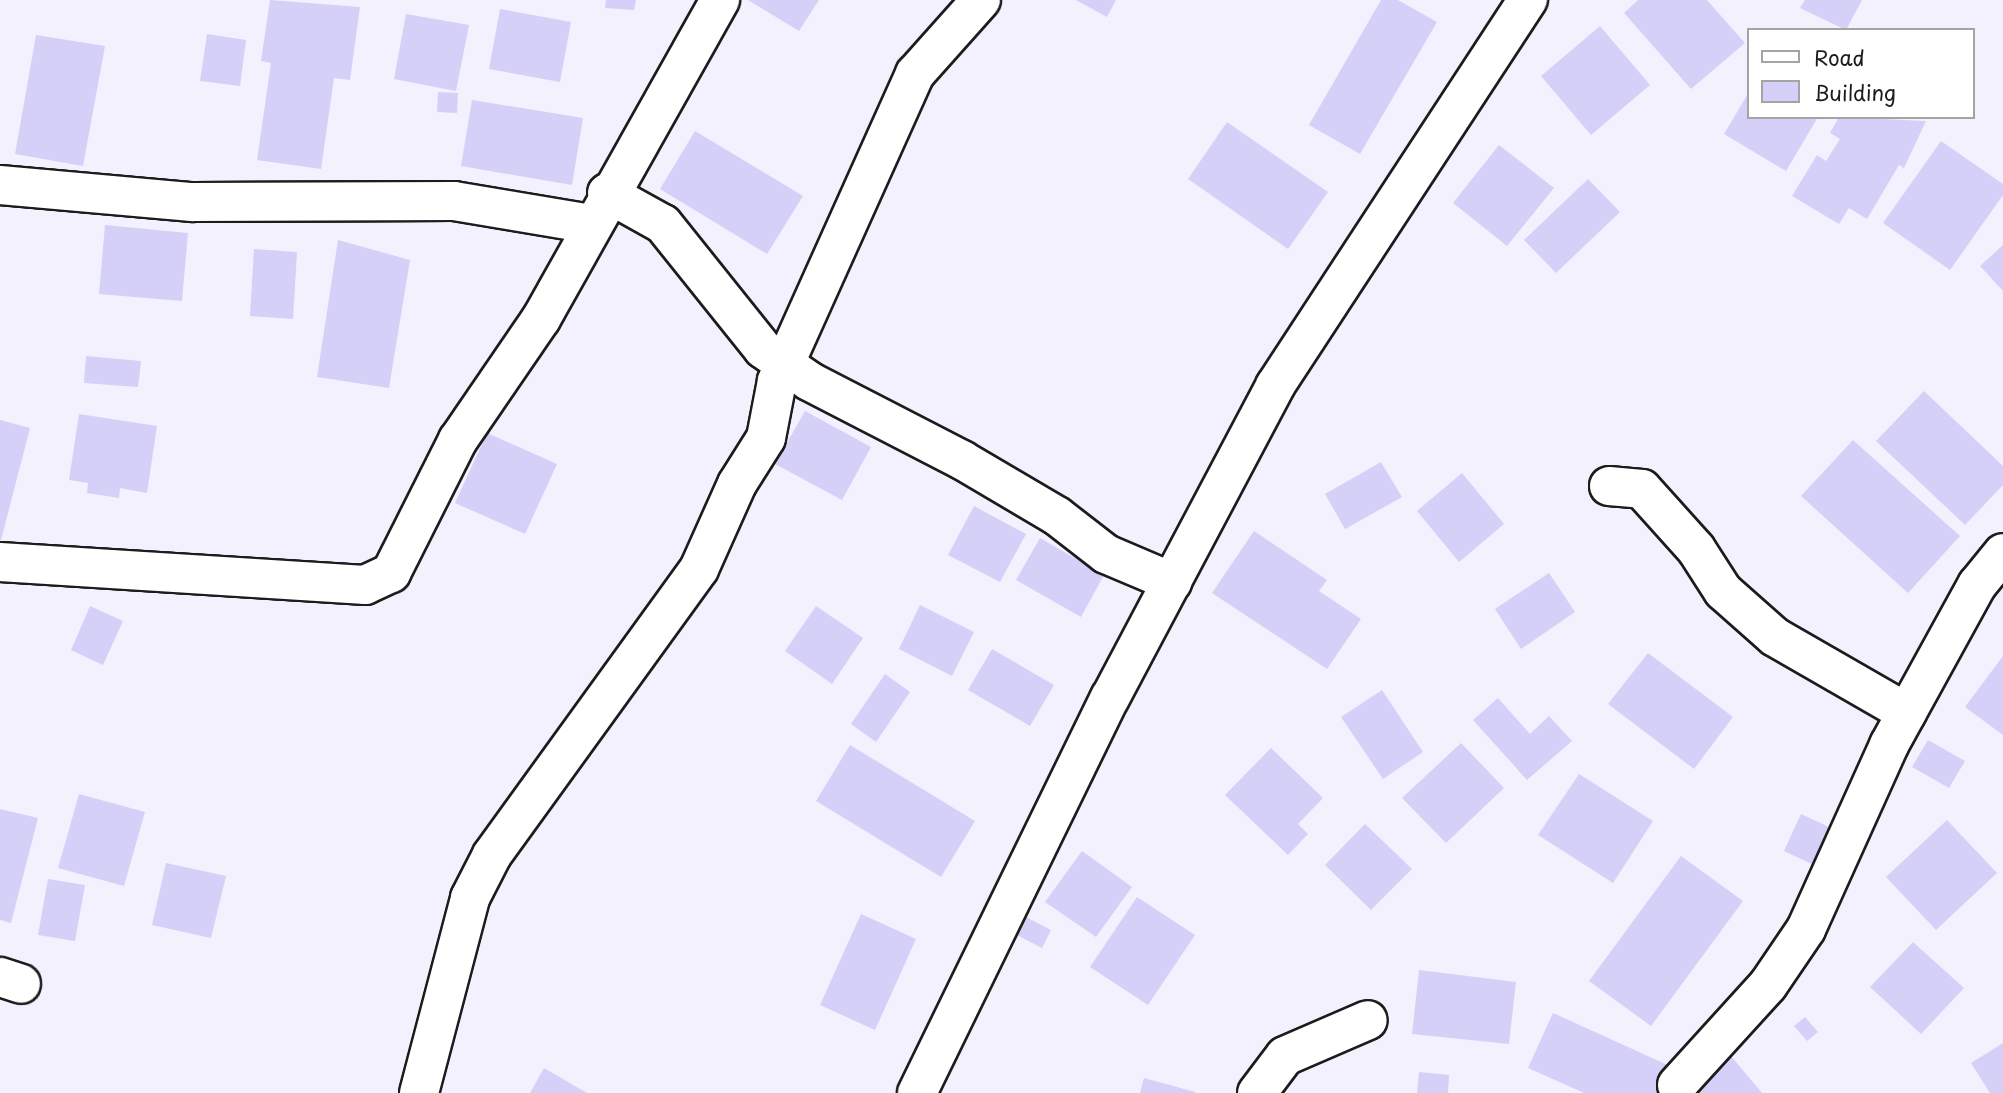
<!DOCTYPE html>
<style>
body{margin:0}
#map{position:relative;width:2003px;height:1093px;overflow:hidden;background:#f2f1fd;font-family:"Playpen Sans",sans-serif}
div>[style]{position:absolute}
.building>*{inset:0;background:#d4d0f8}
.roads{filter:drop-shadow(2px 0 #1c1c1c) drop-shadow(-2px 0 #1c1c1c) drop-shadow(0 2px #1c1c1c) drop-shadow(0 -2px #1c1c1c)}
.minor>*{height:38px;margin:-19px;padding:0 19px;transform-origin:19px;border-radius:19px;background:#fff}
span{translate:-50% -50%;white-space:nowrap;text-align:center;line-height:1.15;-webkit-text-stroke:6px #fff;paint-order:stroke}
.legend{position:absolute;left:1747px;top:28px;width:228px;height:91px;box-sizing:border-box;background:#fff;border:2px solid #a4a4a4;margin:0;padding:9px 12px;list-style:none;font-size:21px;color:#1c1c1c}
.legend li{display:flex;align-items:center;gap:14px;height:35px}
.legend b{width:35px;border:2px solid #a4a4a4}
</style>
<div id="map">
<div class="building">
<i style="clip-path:polygon(270px 0,360px 7px,350px 80px,334px 78px,321px 169px,257px 160px,271px 63px,261px 61px)"></i>
<i style="clip-path:polygon(606px 0,636px 0,634px 10px,605px 8px)"></i>
<i style="clip-path:polygon(748px 0,819px 0,799px 31px)"></i>
<i style="clip-path:polygon(1076px 0,1116px 0,1107px 17px)"></i>
<i style="clip-path:polygon(1381px 0,1398px 0,1437px 22px,1360px 154px,1309px 125px)"></i>
<i style="clip-path:polygon(1638px 0,1707px 0,1745px 43px,1691px 89px,1624px 13px)"></i>
<i style="clip-path:polygon(1805px 0,1862px 0,1846px 30px,1800px 8px)"></i>
<i style="clip-path:polygon(500px 9px,571px 22px,560px 82px,489px 69px)"></i>
<i style="clip-path:polygon(406px 14px,469px 25px,456px 91px,394px 79px)"></i>
<i style="clip-path:polygon(1600px 26px,1650px 85px,1591px 135px,1541px 76px)"></i>
<i style="clip-path:polygon(207px 34px,246px 40px,240px 86px,200px 81px)"></i>
<i style="clip-path:polygon(36px 35px,105px 46px,83px 166px,15px 154px)"></i>
<i style="clip-path:polygon(438px 92px,458px 93px,457px 113px,437px 112px)"></i>
<i style="clip-path:polygon(1749px 92px,1749px 117px,1818px 117px,1786px 171px,1724px 134px)"></i>
<i style="clip-path:polygon(472px 100px,583px 118px,572px 185px,461px 166px)"></i>
<i style="clip-path:polygon(1839px 117px,1926px 121px,1904px 168px,1899px 165px,1867px 219px,1849px 208px,1839px 224px,1792px 196px,1817px 155px,1826px 161px,1840px 139px,1830px 133px)"></i>
<i style="clip-path:polygon(1227px 122px,1328px 192px,1288px 249px,1188px 179px)"></i>
<i style="clip-path:polygon(695px 131px,803px 196px,767px 254px,660px 189px)"></i>
<i style="clip-path:polygon(1941px 141px,2003px 184px,2003px 195px,1950px 270px,1883px 223px)"></i>
<i style="clip-path:polygon(1499px 145px,1554px 188px,1507px 246px,1453px 203px)"></i>
<i style="clip-path:polygon(1588px 179px,1620px 212px,1556px 273px,1524px 240px)"></i>
<i style="clip-path:polygon(105px 225px,188px 233px,182px 301px,99px 294px)"></i>
<i style="clip-path:polygon(338px 240px,410px 260px,389px 388px,317px 377px)"></i>
<i style="clip-path:polygon(2003px 245px,2003px 291px,1980px 266px)"></i>
<i style="clip-path:polygon(254px 249px,297px 252px,293px 319px,250px 316px)"></i>
<i style="clip-path:polygon(86px 356px,141px 361px,138px 387px,84px 383px)"></i>
<i style="clip-path:polygon(1924px 391px,2003px 466px,2003px 485px,1965px 525px,1876px 441px)"></i>
<i style="clip-path:polygon(805px 411px,871px 447px,842px 500px,775px 464px)"></i>
<i style="clip-path:polygon(79px 414px,157px 426px,147px 493px,120px 488px,119px 498px,87px 493px,88px 483px,69px 480px)"></i>
<i style="clip-path:polygon(0 420px,30px 428px,1px 540px,0 540px)"></i>
<i style="clip-path:polygon(487px 433px,557px 464px,525px 534px,455px 503px)"></i>
<i style="clip-path:polygon(1853px 440px,1960px 536px,1908px 593px,1801px 496px)"></i>
<i style="clip-path:polygon(1381px 462px,1402px 497px,1345px 529px,1325px 494px)"></i>
<i style="clip-path:polygon(1462px 473px,1504px 524px,1459px 562px,1417px 511px)"></i>
<i style="clip-path:polygon(974px 506px,1026px 534px,1000px 582px,948px 555px)"></i>
<i style="clip-path:polygon(1254px 531px,1327px 580px,1319px 591px,1361px 619px,1327px 669px,1212px 593px)"></i>
<i style="clip-path:polygon(1040px 538px,1104px 575px,1081px 617px,1016px 580px)"></i>
<i style="clip-path:polygon(1549px 573px,1575px 612px,1521px 649px,1495px 609px)"></i>
<i style="clip-path:polygon(920px 605px,974px 632px,952px 676px,899px 649px)"></i>
<i style="clip-path:polygon(90px 606px,123px 621px,103px 665px,71px 650px)"></i>
<i style="clip-path:polygon(816px 606px,863px 638px,832px 684px,785px 651px)"></i>
<i style="clip-path:polygon(992px 649px,1054px 685px,1030px 726px,968px 690px)"></i>
<i style="clip-path:polygon(1648px 653px,1733px 717px,1694px 769px,1608px 704px)"></i>
<i style="clip-path:polygon(2003px 656px,2003px 735px,1965px 707px)"></i>
<i style="clip-path:polygon(885px 674px,910px 692px,876px 742px,851px 724px)"></i>
<i style="clip-path:polygon(1382px 690px,1423px 752px,1383px 779px,1341px 717px)"></i>
<i style="clip-path:polygon(1498px 698px,1530px 734px,1549px 716px,1572px 741px,1527px 780px,1473px 720px)"></i>
<i style="clip-path:polygon(1928px 740px,1965px 761px,1949px 788px,1912px 767px)"></i>
<i style="clip-path:polygon(1461px 743px,1504px 788px,1446px 843px,1402px 798px)"></i>
<i style="clip-path:polygon(850px 745px,975px 821px,941px 877px,816px 801px)"></i>
<i style="clip-path:polygon(1271px 748px,1323px 798px,1298px 824px,1308px 834px,1288px 855px,1225px 795px)"></i>
<i style="clip-path:polygon(1579px 774px,1653px 821px,1613px 883px,1538px 835px)"></i>
<i style="clip-path:polygon(79px 794px,145px 812px,124px 886px,58px 868px)"></i>
<i style="clip-path:polygon(0 809px,38px 818px,11px 923px,0 920px)"></i>
<i style="clip-path:polygon(1801px 814px,1831px 828px,1814px 865px,1784px 851px)"></i>
<i style="clip-path:polygon(1947px 820px,1997px 873px,1936px 930px,1886px 877px)"></i>
<i style="clip-path:polygon(1365px 824px,1412px 869px,1371px 910px,1325px 865px)"></i>
<i style="clip-path:polygon(1082px 851px,1132px 887px,1096px 937px,1045px 902px)"></i>
<i style="clip-path:polygon(1681px 856px,1743px 901px,1651px 1026px,1589px 981px)"></i>
<i style="clip-path:polygon(166px 863px,226px 876px,211px 938px,152px 925px)"></i>
<i style="clip-path:polygon(48px 879px,85px 885px,75px 941px,38px 935px)"></i>
<i style="clip-path:polygon(1137px 897px,1195px 935px,1148px 1005px,1090px 967px)"></i>
<i style="clip-path:polygon(861px 914px,916px 939px,875px 1030px,820px 1005px)"></i>
<i style="clip-path:polygon(1024px 916px,1051px 930px,1042px 948px,1015px 934px)"></i>
<i style="clip-path:polygon(1913px 942px,1964px 988px,1921px 1034px,1870px 987px)"></i>
<i style="clip-path:polygon(1419px 970px,1516px 982px,1509px 1044px,1412px 1034px)"></i>
<i style="clip-path:polygon(1553px 1013px,1672px 1067px,1660px 1093px,1584px 1093px,1528px 1068px)"></i>
<i style="clip-path:polygon(1805px 1017px,1818px 1032px,1807px 1041px,1794px 1026px)"></i>
<i style="clip-path:polygon(2003px 1043px,2003px 1093px,1990px 1093px,1971px 1063px)"></i>
<i style="clip-path:polygon(1730px 1055px,1762px 1093px,1700px 1093px,1694px 1085px)"></i>
<i style="clip-path:polygon(544px 1068px,587px 1093px,530px 1093px)"></i>
<i style="clip-path:polygon(1419px 1072px,1449px 1075px,1448px 1093px,1417px 1093px)"></i>
<i style="clip-path:polygon(1144px 1078px,1195px 1092px,1195px 1093px,1140px 1093px)"></i>
</div>
<div class="roads">
<div class="minor">
<i style="left:0;top:185px;width:193px;rotate:5.1deg"></i>
<i style="left:192px;top:202px;width:262px;rotate:-0.2deg"></i>
<i style="left:454px;top:201px;width:139px;rotate:9.5deg"></i>
<i style="left:607px;top:193px;width:64px;rotate:29deg"></i>
<i style="left:663px;top:224px;width:160px;rotate:51.3deg"></i>
<i style="left:763px;top:349px;width:56px;rotate:34.8deg"></i>
<i style="left:809px;top:381px;width:172px;rotate:27.3deg"></i>
<i style="left:962px;top:460px;width:110px;rotate:30.5deg"></i>
<i style="left:1057px;top:516px;width:62px;rotate:37.8deg"></i>
<i style="left:1106px;top:554px;width:72px;rotate:23deg"></i>
<i style="left:1609px;top:486px;width:33px;rotate:5deg"></i>
<i style="left:1642px;top:489px;width:81px;rotate:48deg"></i>
<i style="left:1696px;top:549px;width:50px;rotate:57.3deg"></i>
<i style="left:1723px;top:591px;width:69px;rotate:41.5deg"></i>
<i style="left:1775px;top:637px;width:152px;rotate:29.9deg"></i>
<i style="left:0;top:562px;width:366px;rotate:3.6deg"></i>
<i style="left:365px;top:585px;width:29px;rotate:-25deg"></i>
<i style="left:391px;top:573px;width:149px;rotate:-63.3deg"></i>
<i style="left:458px;top:440px;width:147px;rotate:-55.6deg"></i>
<i style="left:541px;top:319px;width:366px;rotate:-60.7deg"></i>
<i style="left:0;top:977px;width:22px;rotate:18deg"></i>
<i style="left:1677px;top:1085px;width:135px;rotate:-47.7deg"></i>
<i style="left:1768px;top:985px;width:68px;rotate:-55.8deg"></i>
<i style="left:1806px;top:929px;width:202px;rotate:-65.7deg"></i>
<i style="left:1889px;top:745px;width:183px;rotate:-61.2deg"></i>
<i style="left:1977px;top:585px;width:41px;rotate:-50.9deg"></i>
<i style="left:419px;top:1093px;width:202px;rotate:-75.3deg"></i>
<i style="left:470px;top:898px;width:48px;rotate:-62.9deg"></i>
<i style="left:492px;top:855px;width:353px;rotate:-54.1deg"></i>
<i style="left:699px;top:569px;width:93px;rotate:-65.9deg"></i>
<i style="left:737px;top:484px;width:54px;rotate:-57.8deg"></i>
<i style="left:766px;top:438px;width:58px;rotate:-79.1deg"></i>
<i style="left:777px;top:381px;width:337px;rotate:-65.8deg"></i>
<i style="left:915px;top:74px;width:99px;rotate:-48.3deg"></i>
<i style="left:917px;top:1093px;width:440px;rotate:-64deg"></i>
<i style="left:1110px;top:698px;width:353px;rotate:-62.1deg"></i>
<i style="left:1275px;top:386px;width:462px;rotate:-56.8deg"></i>
<i style="left:1257px;top:1093px;width:46px;rotate:-52.9deg"></i>
<i style="left:1285px;top:1056px;width:90px;rotate:-23.4deg"></i>
</div>
</div>
<ul class="legend">
<li><b style="height:9px;background:#fff"></b>Road</li>
<li><b style="height:19px;background:#d4d0f8"></b>Building</li>
</ul>
</div>
